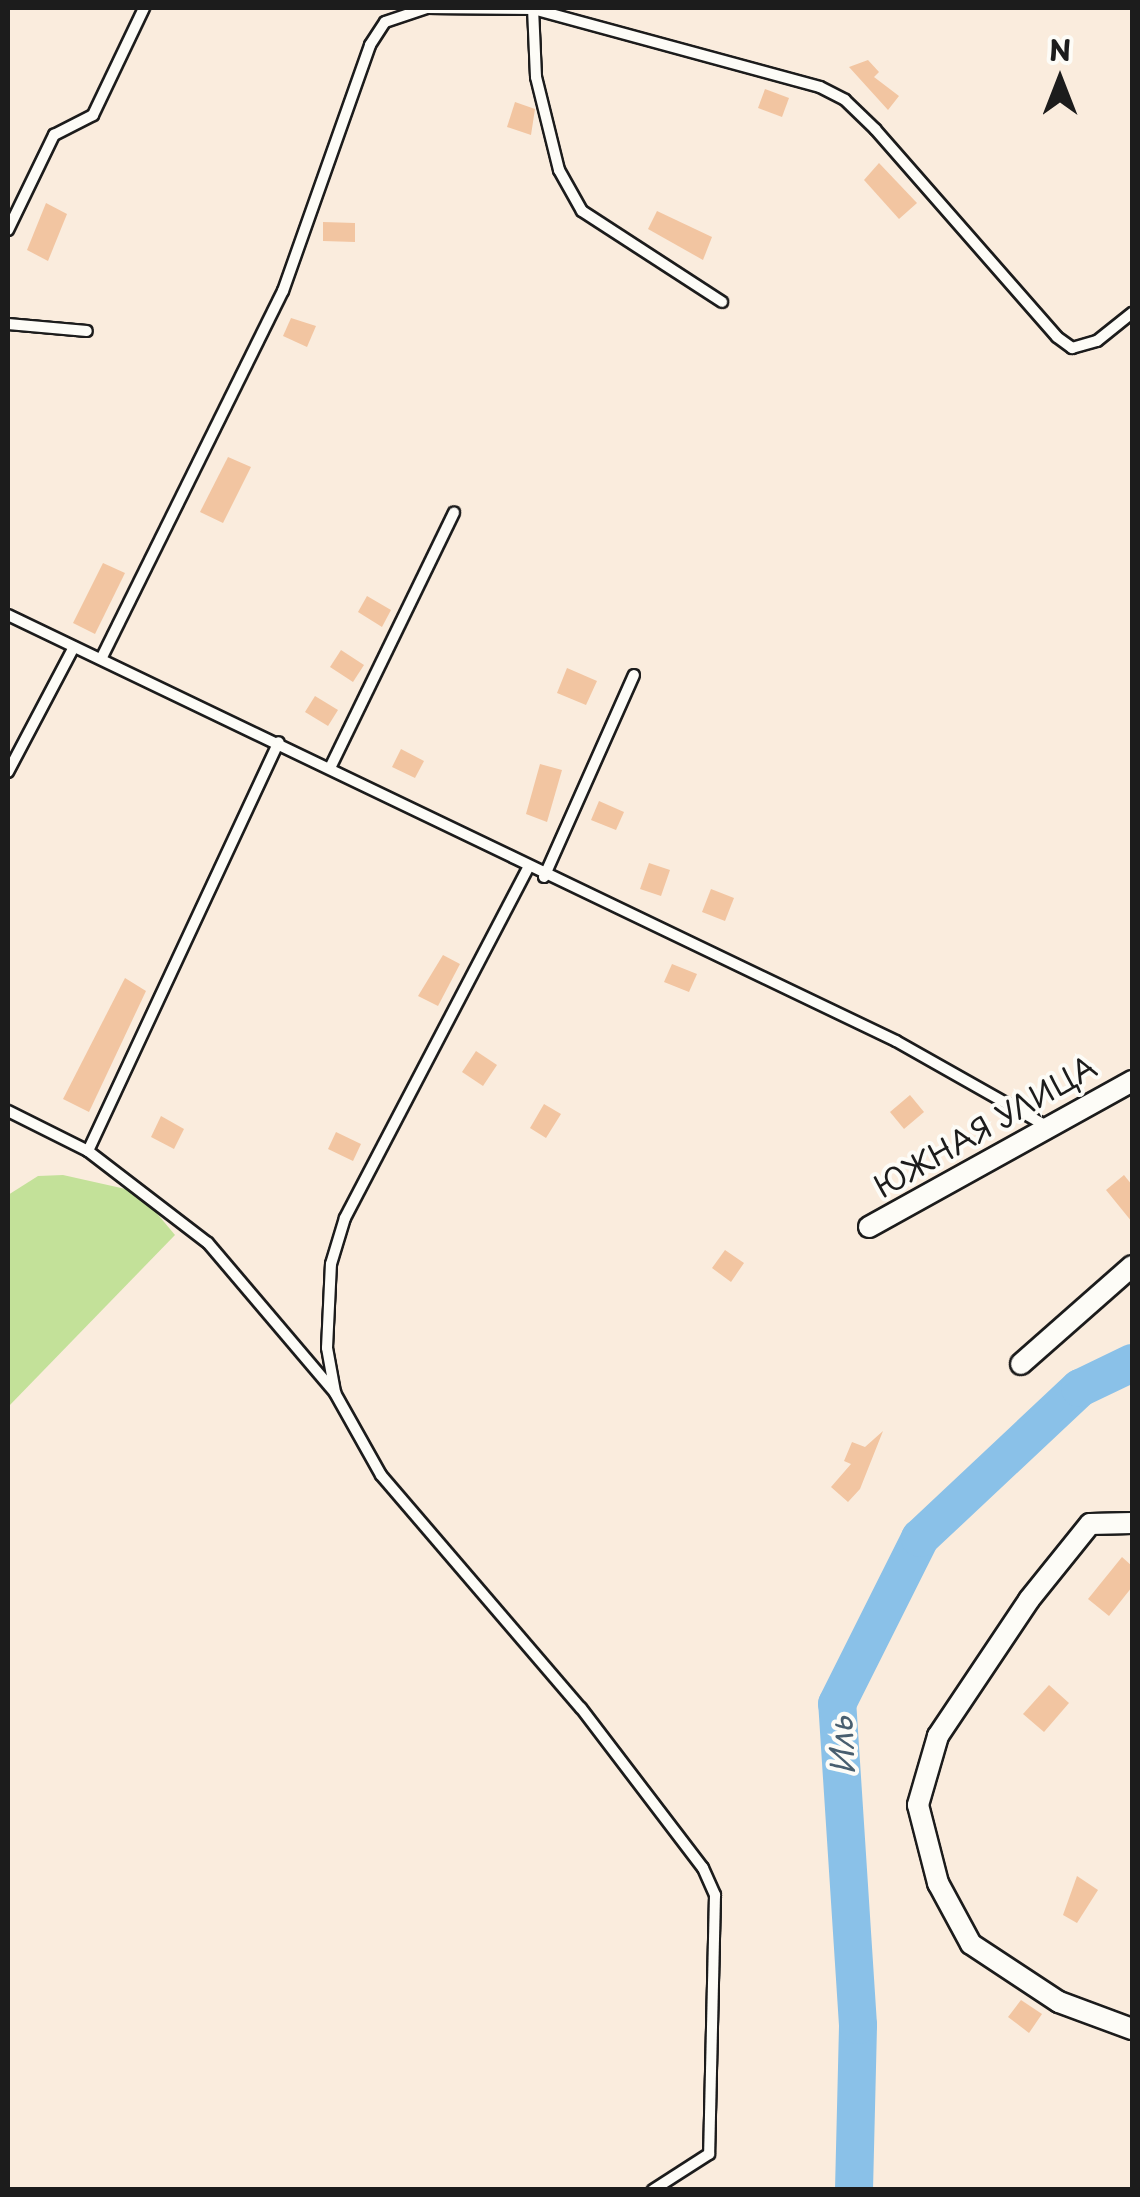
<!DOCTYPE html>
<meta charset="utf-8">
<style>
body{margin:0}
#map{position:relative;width:1140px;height:2197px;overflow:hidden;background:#faecdd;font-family:"Playpen Sans",sans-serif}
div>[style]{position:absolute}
.green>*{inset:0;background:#c3e199}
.river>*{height:38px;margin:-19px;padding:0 19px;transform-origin:19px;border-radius:19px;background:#8ac1e8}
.building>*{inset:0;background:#f2c5a1}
.roads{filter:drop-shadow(2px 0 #1c1c1c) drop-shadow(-2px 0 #1c1c1c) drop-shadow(0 2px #1c1c1c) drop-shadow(0 -2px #1c1c1c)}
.service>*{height:10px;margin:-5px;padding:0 5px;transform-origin:5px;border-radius:5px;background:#fdfcf7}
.minor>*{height:20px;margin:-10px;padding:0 10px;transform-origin:10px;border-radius:10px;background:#fdfcf7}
span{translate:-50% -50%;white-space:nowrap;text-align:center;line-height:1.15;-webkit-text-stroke:8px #fdfcf7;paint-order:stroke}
.street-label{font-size:30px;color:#1c1c1c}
.water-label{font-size:32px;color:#485e6e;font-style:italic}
.frame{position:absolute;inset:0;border:10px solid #1c1c1c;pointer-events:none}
.north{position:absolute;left:1010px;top:30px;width:100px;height:100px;-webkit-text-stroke:8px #fdfcf7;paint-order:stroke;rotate:0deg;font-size:28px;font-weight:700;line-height:40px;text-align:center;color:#1c1c1c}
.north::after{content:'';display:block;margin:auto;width:35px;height:45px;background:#1c1c1c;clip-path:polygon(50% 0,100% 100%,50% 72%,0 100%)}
</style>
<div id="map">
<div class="green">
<i style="clip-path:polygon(63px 1175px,139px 1192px,175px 1235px,8px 1407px,8px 1195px,38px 1176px)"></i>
</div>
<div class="river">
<i style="left:854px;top:2190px;width:165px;rotate:-88.6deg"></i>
<i style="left:858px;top:2025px;width:322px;rotate:-93.7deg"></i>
<i style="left:837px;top:1704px;width:186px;rotate:-63.4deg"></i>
<i style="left:920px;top:1538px;width:219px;rotate:-43.2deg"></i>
<i style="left:1080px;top:1388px;width:58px;rotate:-25.7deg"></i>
</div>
<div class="building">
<i style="clip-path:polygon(868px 60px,879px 72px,874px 77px,899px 96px,888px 110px,849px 67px)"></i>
<i style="clip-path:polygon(765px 89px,789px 98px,782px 117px,758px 108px)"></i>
<i style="clip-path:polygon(515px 102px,535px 109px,531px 135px,507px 127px)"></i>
<i style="clip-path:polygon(879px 163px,917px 203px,899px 219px,864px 180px)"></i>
<i style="clip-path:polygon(46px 203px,67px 214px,48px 261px,27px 250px)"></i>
<i style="clip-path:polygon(657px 211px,712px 237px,703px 260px,648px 229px)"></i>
<i style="clip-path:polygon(323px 222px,355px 223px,355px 242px,323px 241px)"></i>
<i style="clip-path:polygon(291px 318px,316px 326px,307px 347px,283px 336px)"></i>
<i style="clip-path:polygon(228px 457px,251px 467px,223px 523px,200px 512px)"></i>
<i style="clip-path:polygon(103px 563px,125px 573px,95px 634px,73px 623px)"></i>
<i style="clip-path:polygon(367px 596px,391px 610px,382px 627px,358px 612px)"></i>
<i style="clip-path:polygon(341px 650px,364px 665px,353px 682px,330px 667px)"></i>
<i style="clip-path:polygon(567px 668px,597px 681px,586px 705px,557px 693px)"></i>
<i style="clip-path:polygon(315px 696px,338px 710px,328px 726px,305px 712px)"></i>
<i style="clip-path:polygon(401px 749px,424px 761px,415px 778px,392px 767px)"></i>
<i style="clip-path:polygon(540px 764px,562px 770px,547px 822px,526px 814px)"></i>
<i style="clip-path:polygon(599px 801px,624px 812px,616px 830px,591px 820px)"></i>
<i style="clip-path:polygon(649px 863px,670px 870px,661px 896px,640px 889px)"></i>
<i style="clip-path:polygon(711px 889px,734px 898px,725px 921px,702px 912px)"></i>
<i style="clip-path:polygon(443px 955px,460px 964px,438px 1006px,418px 996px)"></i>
<i style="clip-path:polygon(672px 964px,697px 974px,689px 992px,664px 982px)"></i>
<i style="clip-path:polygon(125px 978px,146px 991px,89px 1112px,63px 1099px)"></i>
<i style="clip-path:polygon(476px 1051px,497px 1065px,483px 1086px,462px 1072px)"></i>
<i style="clip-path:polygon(910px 1095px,924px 1112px,904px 1129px,890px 1112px)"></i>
<i style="clip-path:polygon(544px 1104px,561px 1114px,546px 1138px,530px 1128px)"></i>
<i style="clip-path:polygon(161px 1116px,184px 1129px,174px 1149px,151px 1137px)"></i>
<i style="clip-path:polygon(336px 1132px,361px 1144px,353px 1161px,328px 1149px)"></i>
<i style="clip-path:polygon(1124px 1175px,1132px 1185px,1132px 1222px,1106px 1190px)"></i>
<i style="clip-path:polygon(725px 1250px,744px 1263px,731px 1282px,712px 1268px)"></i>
<i style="clip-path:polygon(883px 1431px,860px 1489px,848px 1502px,831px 1487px,851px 1464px,844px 1461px,852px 1442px,865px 1447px)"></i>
<i style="clip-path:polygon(1122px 1557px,1132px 1566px,1132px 1587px,1109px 1616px,1088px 1599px)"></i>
<i style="clip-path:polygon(1049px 1685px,1069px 1703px,1044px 1732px,1023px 1714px)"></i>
<i style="clip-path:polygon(1077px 1876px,1098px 1890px,1077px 1923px,1063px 1915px)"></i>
<i style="clip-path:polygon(1021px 2000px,1042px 2014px,1029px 2033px,1008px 2017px)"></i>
</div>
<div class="roads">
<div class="service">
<i style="left:533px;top:8px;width:69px;rotate:87.5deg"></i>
<i style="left:536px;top:77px;width:96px;rotate:76.1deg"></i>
<i style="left:559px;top:170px;width:47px;rotate:60.7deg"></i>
<i style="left:582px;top:211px;width:167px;rotate:33deg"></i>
<i style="left:8px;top:230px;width:106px;rotate:-64.2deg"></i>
<i style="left:54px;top:135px;width:44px;rotate:-27.1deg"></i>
<i style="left:93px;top:115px;width:119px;rotate:-64.5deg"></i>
<i style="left:8px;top:324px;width:79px;rotate:5.1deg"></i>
<i style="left:8px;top:615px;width:985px;rotate:25.63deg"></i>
<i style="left:896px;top:1041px;width:172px;rotate:29.5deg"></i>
<i style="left:102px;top:657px;width:408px;rotate:-63.7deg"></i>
<i style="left:283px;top:291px;width:261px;rotate:-70.5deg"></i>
<i style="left:370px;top:45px;width:27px;rotate:-57deg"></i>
<i style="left:385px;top:22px;width:44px;rotate:-18.4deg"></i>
<i style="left:427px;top:8px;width:106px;rotate:0.5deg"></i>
<i style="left:533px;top:9px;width:297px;rotate:15.2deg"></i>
<i style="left:820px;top:87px;width:28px;rotate:27deg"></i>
<i style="left:845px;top:100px;width:42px;rotate:44deg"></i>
<i style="left:875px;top:129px;width:276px;rotate:48.8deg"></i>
<i style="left:1057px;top:337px;width:19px;rotate:36deg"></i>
<i style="left:1072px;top:348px;width:26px;rotate:-16deg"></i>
<i style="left:1097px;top:341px;width:45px;rotate:-38.7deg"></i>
<i style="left:330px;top:768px;width:284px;rotate:-64.1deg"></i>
<i style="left:8px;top:772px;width:141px;rotate:-62.2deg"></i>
<i style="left:544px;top:877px;width:221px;rotate:-66deg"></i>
<i style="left:8px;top:1111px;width:89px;rotate:26.6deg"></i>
<i style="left:88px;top:1151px;width:151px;rotate:37.5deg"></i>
<i style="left:208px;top:1243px;width:197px;rotate:49.7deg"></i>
<i style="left:335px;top:1393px;width:94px;rotate:60.7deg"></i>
<i style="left:381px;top:1475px;width:307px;rotate:49.4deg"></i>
<i style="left:581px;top:1708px;width:201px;rotate:52.7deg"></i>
<i style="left:703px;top:1868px;width:30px;rotate:66deg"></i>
<i style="left:715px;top:1895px;width:259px;rotate:91.3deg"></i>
<i style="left:709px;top:2154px;width:67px;rotate:147.3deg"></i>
<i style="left:88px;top:1151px;width:451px;rotate:-65deg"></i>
<i style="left:335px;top:1392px;width:45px;rotate:-100.3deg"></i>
<i style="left:327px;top:1348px;width:84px;rotate:-87.3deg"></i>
<i style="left:331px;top:1264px;width:48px;rotate:-73.1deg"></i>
<i style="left:345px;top:1218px;width:395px;rotate:-62.4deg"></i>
</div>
<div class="minor">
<i style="left:869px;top:1227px;width:301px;rotate:-29deg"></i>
<i style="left:1021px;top:1364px;width:148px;rotate:-41.4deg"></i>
<i style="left:1132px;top:1523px;width:42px;rotate:178.6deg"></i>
<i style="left:1090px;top:1524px;width:97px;rotate:128.8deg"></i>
<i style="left:1029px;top:1600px;width:164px;rotate:123.8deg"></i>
<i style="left:938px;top:1736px;width:72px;rotate:106.2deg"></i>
<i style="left:918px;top:1805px;width:81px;rotate:75.6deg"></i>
<i style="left:938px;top:1883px;width:69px;rotate:61.6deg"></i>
<i style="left:971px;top:1944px;width:105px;rotate:33.4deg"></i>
<i style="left:1059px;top:2002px;width:78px;rotate:20.3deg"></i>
</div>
</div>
<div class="street-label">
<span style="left:985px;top:1126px;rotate:-30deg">ЮЖНАЯ УЛИЦА</span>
</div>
<div class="water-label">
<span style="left:841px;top:1746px;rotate:-93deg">Иль</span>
</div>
<div class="frame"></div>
<div class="north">N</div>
</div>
